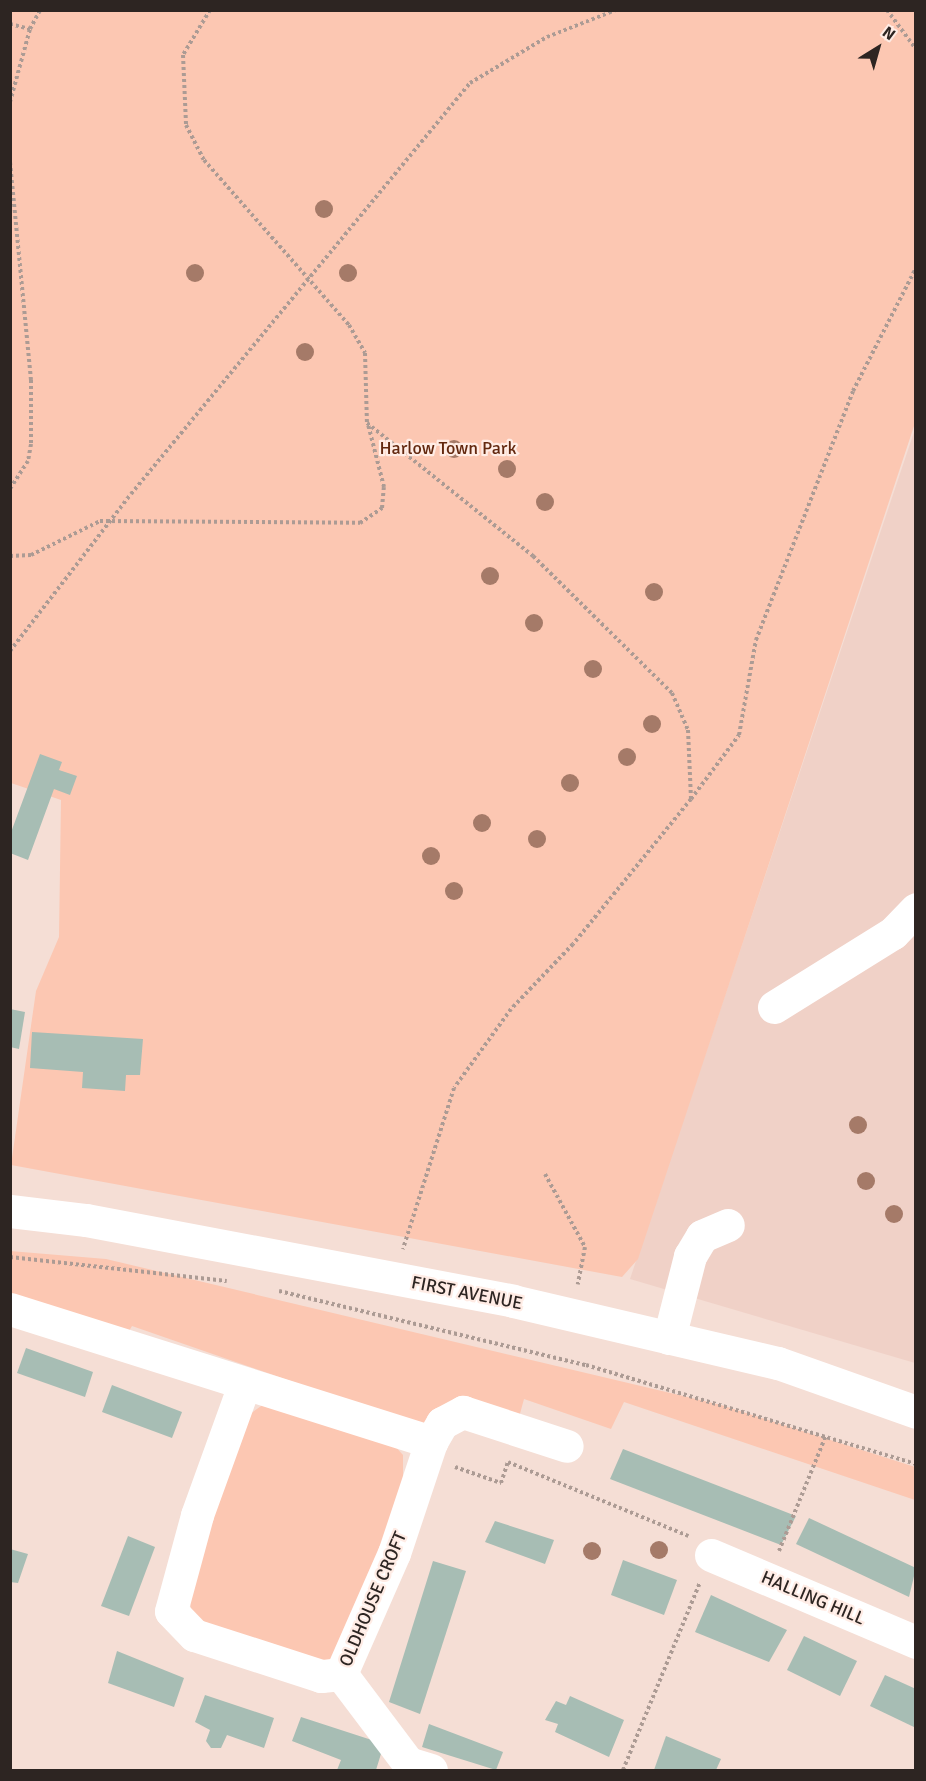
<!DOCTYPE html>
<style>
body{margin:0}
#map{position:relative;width:926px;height:1781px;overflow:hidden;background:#f5ded5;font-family:Signika,sans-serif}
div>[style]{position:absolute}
.built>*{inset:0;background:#f0d1c7}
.green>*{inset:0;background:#fcc7b2}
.building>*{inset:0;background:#a7bdb4}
.path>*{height:4px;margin-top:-2px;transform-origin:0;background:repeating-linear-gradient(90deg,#ac9b94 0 3px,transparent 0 6px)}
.minor>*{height:33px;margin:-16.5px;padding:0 16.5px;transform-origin:16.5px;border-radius:16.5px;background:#fff}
.trees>*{width:18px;height:18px;margin:-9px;border-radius:50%;background:#a57a68}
span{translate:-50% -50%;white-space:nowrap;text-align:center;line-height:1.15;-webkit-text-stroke:4.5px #ffece5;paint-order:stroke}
.park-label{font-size:18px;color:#63280f}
.street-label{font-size:18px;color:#2d2522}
.frame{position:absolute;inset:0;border:12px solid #2d2522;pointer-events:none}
.north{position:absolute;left:848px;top:18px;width:60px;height:60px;-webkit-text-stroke:4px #ffece5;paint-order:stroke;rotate:37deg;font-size:16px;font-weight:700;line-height:24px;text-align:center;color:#2d2522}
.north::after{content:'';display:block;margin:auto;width:21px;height:27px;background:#2d2522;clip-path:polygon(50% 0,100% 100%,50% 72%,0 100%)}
</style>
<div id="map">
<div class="built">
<i style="clip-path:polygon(915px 429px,915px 1363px,630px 1279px)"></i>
</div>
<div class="green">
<i style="clip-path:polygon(11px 11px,915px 11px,915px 423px,638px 1259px,622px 1277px,11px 1165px,36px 991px,59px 937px,61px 800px,11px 783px)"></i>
<i style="clip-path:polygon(10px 1251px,106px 1259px,721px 1405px,915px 1467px,915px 1500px,624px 1402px,611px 1429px,524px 1399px,515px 1432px,466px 1417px,435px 1431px,132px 1326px,126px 1336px,11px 1302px)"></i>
<i style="clip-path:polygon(274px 1397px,384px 1434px,403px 1455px,403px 1478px,351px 1636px,333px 1660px,310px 1667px,193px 1617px,187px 1590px,247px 1416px)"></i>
</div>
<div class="building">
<i style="clip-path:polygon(40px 754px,62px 762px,59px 770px,77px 776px,70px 795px,54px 789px,28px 860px,10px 853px,10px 835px)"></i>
<i style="clip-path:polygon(10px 1009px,25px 1012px,19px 1049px,10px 1047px)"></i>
<i style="clip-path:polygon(32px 1032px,143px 1039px,140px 1075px,126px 1075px,125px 1091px,82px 1088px,83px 1072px,30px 1068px)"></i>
<i style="clip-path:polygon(26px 1348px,93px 1372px,85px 1397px,17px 1373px)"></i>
<i style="clip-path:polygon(112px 1385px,182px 1412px,172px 1438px,102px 1412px)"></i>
<i style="clip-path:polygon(623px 1449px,796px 1516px,781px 1545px,610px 1479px)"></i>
<i style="clip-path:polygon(809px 1518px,916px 1568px,909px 1597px,796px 1544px)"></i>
<i style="clip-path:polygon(495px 1521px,554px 1540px,545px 1564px,485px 1542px)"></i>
<i style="clip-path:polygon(128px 1536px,155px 1547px,129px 1616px,101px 1606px)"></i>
<i style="clip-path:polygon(10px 1549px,28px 1554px,18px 1583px,10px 1582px)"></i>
<i style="clip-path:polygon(623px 1560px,677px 1580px,664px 1615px,611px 1595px)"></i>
<i style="clip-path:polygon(433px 1561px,466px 1571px,420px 1714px,389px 1702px)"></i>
<i style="clip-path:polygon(711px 1595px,787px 1630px,769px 1662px,695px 1632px)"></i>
<i style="clip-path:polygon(804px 1636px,857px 1661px,840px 1696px,787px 1670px)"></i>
<i style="clip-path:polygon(117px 1651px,184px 1678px,174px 1707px,108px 1683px)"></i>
<i style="clip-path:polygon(885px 1675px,916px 1689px,916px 1728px,870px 1706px)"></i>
<i style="clip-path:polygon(205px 1695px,274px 1718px,264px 1748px,227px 1735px,221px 1748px,211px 1748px,206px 1741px,210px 1730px,195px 1722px)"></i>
<i style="clip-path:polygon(570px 1696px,624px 1720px,609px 1757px,555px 1732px,558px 1724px,545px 1720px,556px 1701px,566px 1705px)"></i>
<i style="clip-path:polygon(301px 1717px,384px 1744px,376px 1770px,337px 1770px,341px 1760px,292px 1741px)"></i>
<i style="clip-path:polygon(429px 1724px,503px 1752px,496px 1770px,422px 1747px)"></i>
<i style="clip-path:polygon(666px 1736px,721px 1759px,716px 1770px,654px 1770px)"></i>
</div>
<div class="path">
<i style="left:210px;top:10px;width:52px;rotate:121deg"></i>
<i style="left:183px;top:55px;width:70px;rotate:87.5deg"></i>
<i style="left:186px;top:125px;width:39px;rotate:63deg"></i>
<i style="left:204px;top:160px;width:220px;rotate:48.7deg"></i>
<i style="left:349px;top:325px;width:32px;rotate:60deg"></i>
<i style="left:365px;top:353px;width:70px;rotate:88.4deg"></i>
<i style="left:367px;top:423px;width:213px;rotate:38.7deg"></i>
<i style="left:533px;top:556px;width:195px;rotate:44.6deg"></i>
<i style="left:672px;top:693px;width:40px;rotate:66.6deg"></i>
<i style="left:688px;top:730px;width:69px;rotate:87.5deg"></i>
<i style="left:691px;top:799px;width:187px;rotate:129.1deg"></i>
<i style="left:573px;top:944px;width:90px;rotate:133.6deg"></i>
<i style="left:511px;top:1009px;width:97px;rotate:125.8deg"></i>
<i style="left:454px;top:1088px;width:169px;rotate:107.6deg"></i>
<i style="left:887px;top:10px;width:49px;rotate:53.4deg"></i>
<i style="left:10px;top:24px;width:21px;rotate:14deg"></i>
<i style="left:30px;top:29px;width:21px;rotate:-62deg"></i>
<i style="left:10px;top:102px;width:76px;rotate:-74.7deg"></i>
<i style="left:10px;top:162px;width:219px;rotate:84.5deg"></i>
<i style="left:31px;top:380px;width:64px;rotate:90deg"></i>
<i style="left:31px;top:444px;width:17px;rotate:100deg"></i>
<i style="left:28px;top:461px;width:33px;rotate:123deg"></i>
<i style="left:10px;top:556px;width:21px;rotate:-3deg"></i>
<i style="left:31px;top:555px;width:77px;rotate:-26.2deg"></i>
<i style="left:100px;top:521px;width:260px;rotate:0.4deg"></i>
<i style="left:360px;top:523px;width:27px;rotate:-34deg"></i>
<i style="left:382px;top:508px;width:21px;rotate:-85deg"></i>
<i style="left:384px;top:487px;width:65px;rotate:-104.3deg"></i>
<i style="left:10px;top:651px;width:198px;rotate:-52.4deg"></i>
<i style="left:131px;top:494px;width:533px;rotate:-50.48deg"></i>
<i style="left:470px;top:83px;width:90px;rotate:-30.9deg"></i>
<i style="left:547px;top:37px;width:74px;rotate:-21.4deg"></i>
<i style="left:691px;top:799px;width:80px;rotate:-53.1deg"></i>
<i style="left:739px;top:735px;width:97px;rotate:-79.9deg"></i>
<i style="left:756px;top:640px;width:267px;rotate:-68.7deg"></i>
<i style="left:853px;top:391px;width:138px;rotate:-62.9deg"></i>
<i style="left:545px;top:1174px;width:83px;rotate:61.3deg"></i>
<i style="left:585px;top:1247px;width:38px;rotate:101deg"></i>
<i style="left:10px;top:1257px;width:218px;rotate:6.3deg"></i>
<i style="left:279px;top:1291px;width:316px;rotate:13.6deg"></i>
<i style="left:586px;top:1365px;width:345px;rotate:16.7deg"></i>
<i style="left:455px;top:1467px;width:49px;rotate:19.2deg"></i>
<i style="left:501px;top:1483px;width:22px;rotate:-72deg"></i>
<i style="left:508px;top:1462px;width:195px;rotate:22.3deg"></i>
<i style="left:779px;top:1551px;width:125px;rotate:-67.9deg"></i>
<i style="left:623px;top:1770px;width:203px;rotate:-67.7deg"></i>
</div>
<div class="minor">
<i style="left:774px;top:1007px;width:140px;rotate:-31.9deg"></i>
<i style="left:893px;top:933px;width:33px;rotate:-46deg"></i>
<i style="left:10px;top:1211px;width:77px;rotate:6.8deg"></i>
<i style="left:86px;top:1220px;width:435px;rotate:10.7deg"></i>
<i style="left:513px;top:1301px;width:272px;rotate:13.2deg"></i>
<i style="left:778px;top:1363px;width:146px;rotate:19.5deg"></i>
<i style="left:10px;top:1309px;width:442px;rotate:17.5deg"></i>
<i style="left:431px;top:1442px;width:117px;rotate:108.4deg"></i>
<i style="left:394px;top:1553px;width:132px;rotate:113.7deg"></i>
<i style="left:341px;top:1674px;width:20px;rotate:174deg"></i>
<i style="left:321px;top:1676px;width:133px;rotate:-162.1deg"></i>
<i style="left:194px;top:1635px;width:33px;rotate:-134deg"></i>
<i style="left:171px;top:1611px;width:99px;rotate:-74.8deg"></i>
<i style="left:197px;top:1515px;width:138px;rotate:-70.1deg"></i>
<i style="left:669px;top:1338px;width:85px;rotate:-75.6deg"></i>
<i style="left:690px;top:1256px;width:23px;rotate:-59deg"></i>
<i style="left:702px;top:1236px;width:28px;rotate:-23deg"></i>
<i style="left:431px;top:1442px;width:22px;rotate:-60deg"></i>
<i style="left:442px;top:1423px;width:24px;rotate:-28deg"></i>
<i style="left:463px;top:1412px;width:109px;rotate:18.1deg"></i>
<i style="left:711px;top:1555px;width:223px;rotate:23deg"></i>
<i style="left:341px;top:1674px;width:111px;rotate:53deg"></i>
<i style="left:408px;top:1763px;width:24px;rotate:17deg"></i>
</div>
<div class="trees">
<i style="left:324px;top:209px"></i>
<i style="left:195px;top:273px"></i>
<i style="left:348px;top:273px"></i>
<i style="left:305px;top:352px"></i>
<i style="left:454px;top:449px"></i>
<i style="left:507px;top:469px"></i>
<i style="left:545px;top:502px"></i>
<i style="left:490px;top:576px"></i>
<i style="left:654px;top:592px"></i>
<i style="left:534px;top:623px"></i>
<i style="left:593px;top:669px"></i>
<i style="left:652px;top:724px"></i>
<i style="left:627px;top:757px"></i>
<i style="left:570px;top:783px"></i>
<i style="left:482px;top:823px"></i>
<i style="left:537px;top:839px"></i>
<i style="left:431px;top:856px"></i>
<i style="left:454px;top:891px"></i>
<i style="left:858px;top:1125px"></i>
<i style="left:866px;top:1181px"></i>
<i style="left:894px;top:1214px"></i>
<i style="left:659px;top:1550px"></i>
<i style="left:592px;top:1551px"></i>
</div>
<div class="park-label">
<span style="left:448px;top:448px">Harlow Town Park</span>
</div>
<div class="street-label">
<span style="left:467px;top:1293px;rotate:11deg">FIRST AVENUE</span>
<span style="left:813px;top:1598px;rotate:23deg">HALLING HILL</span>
<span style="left:373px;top:1599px;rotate:-67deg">OLDHOUSE CROFT</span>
</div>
<div class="frame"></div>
<div class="north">N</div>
</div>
